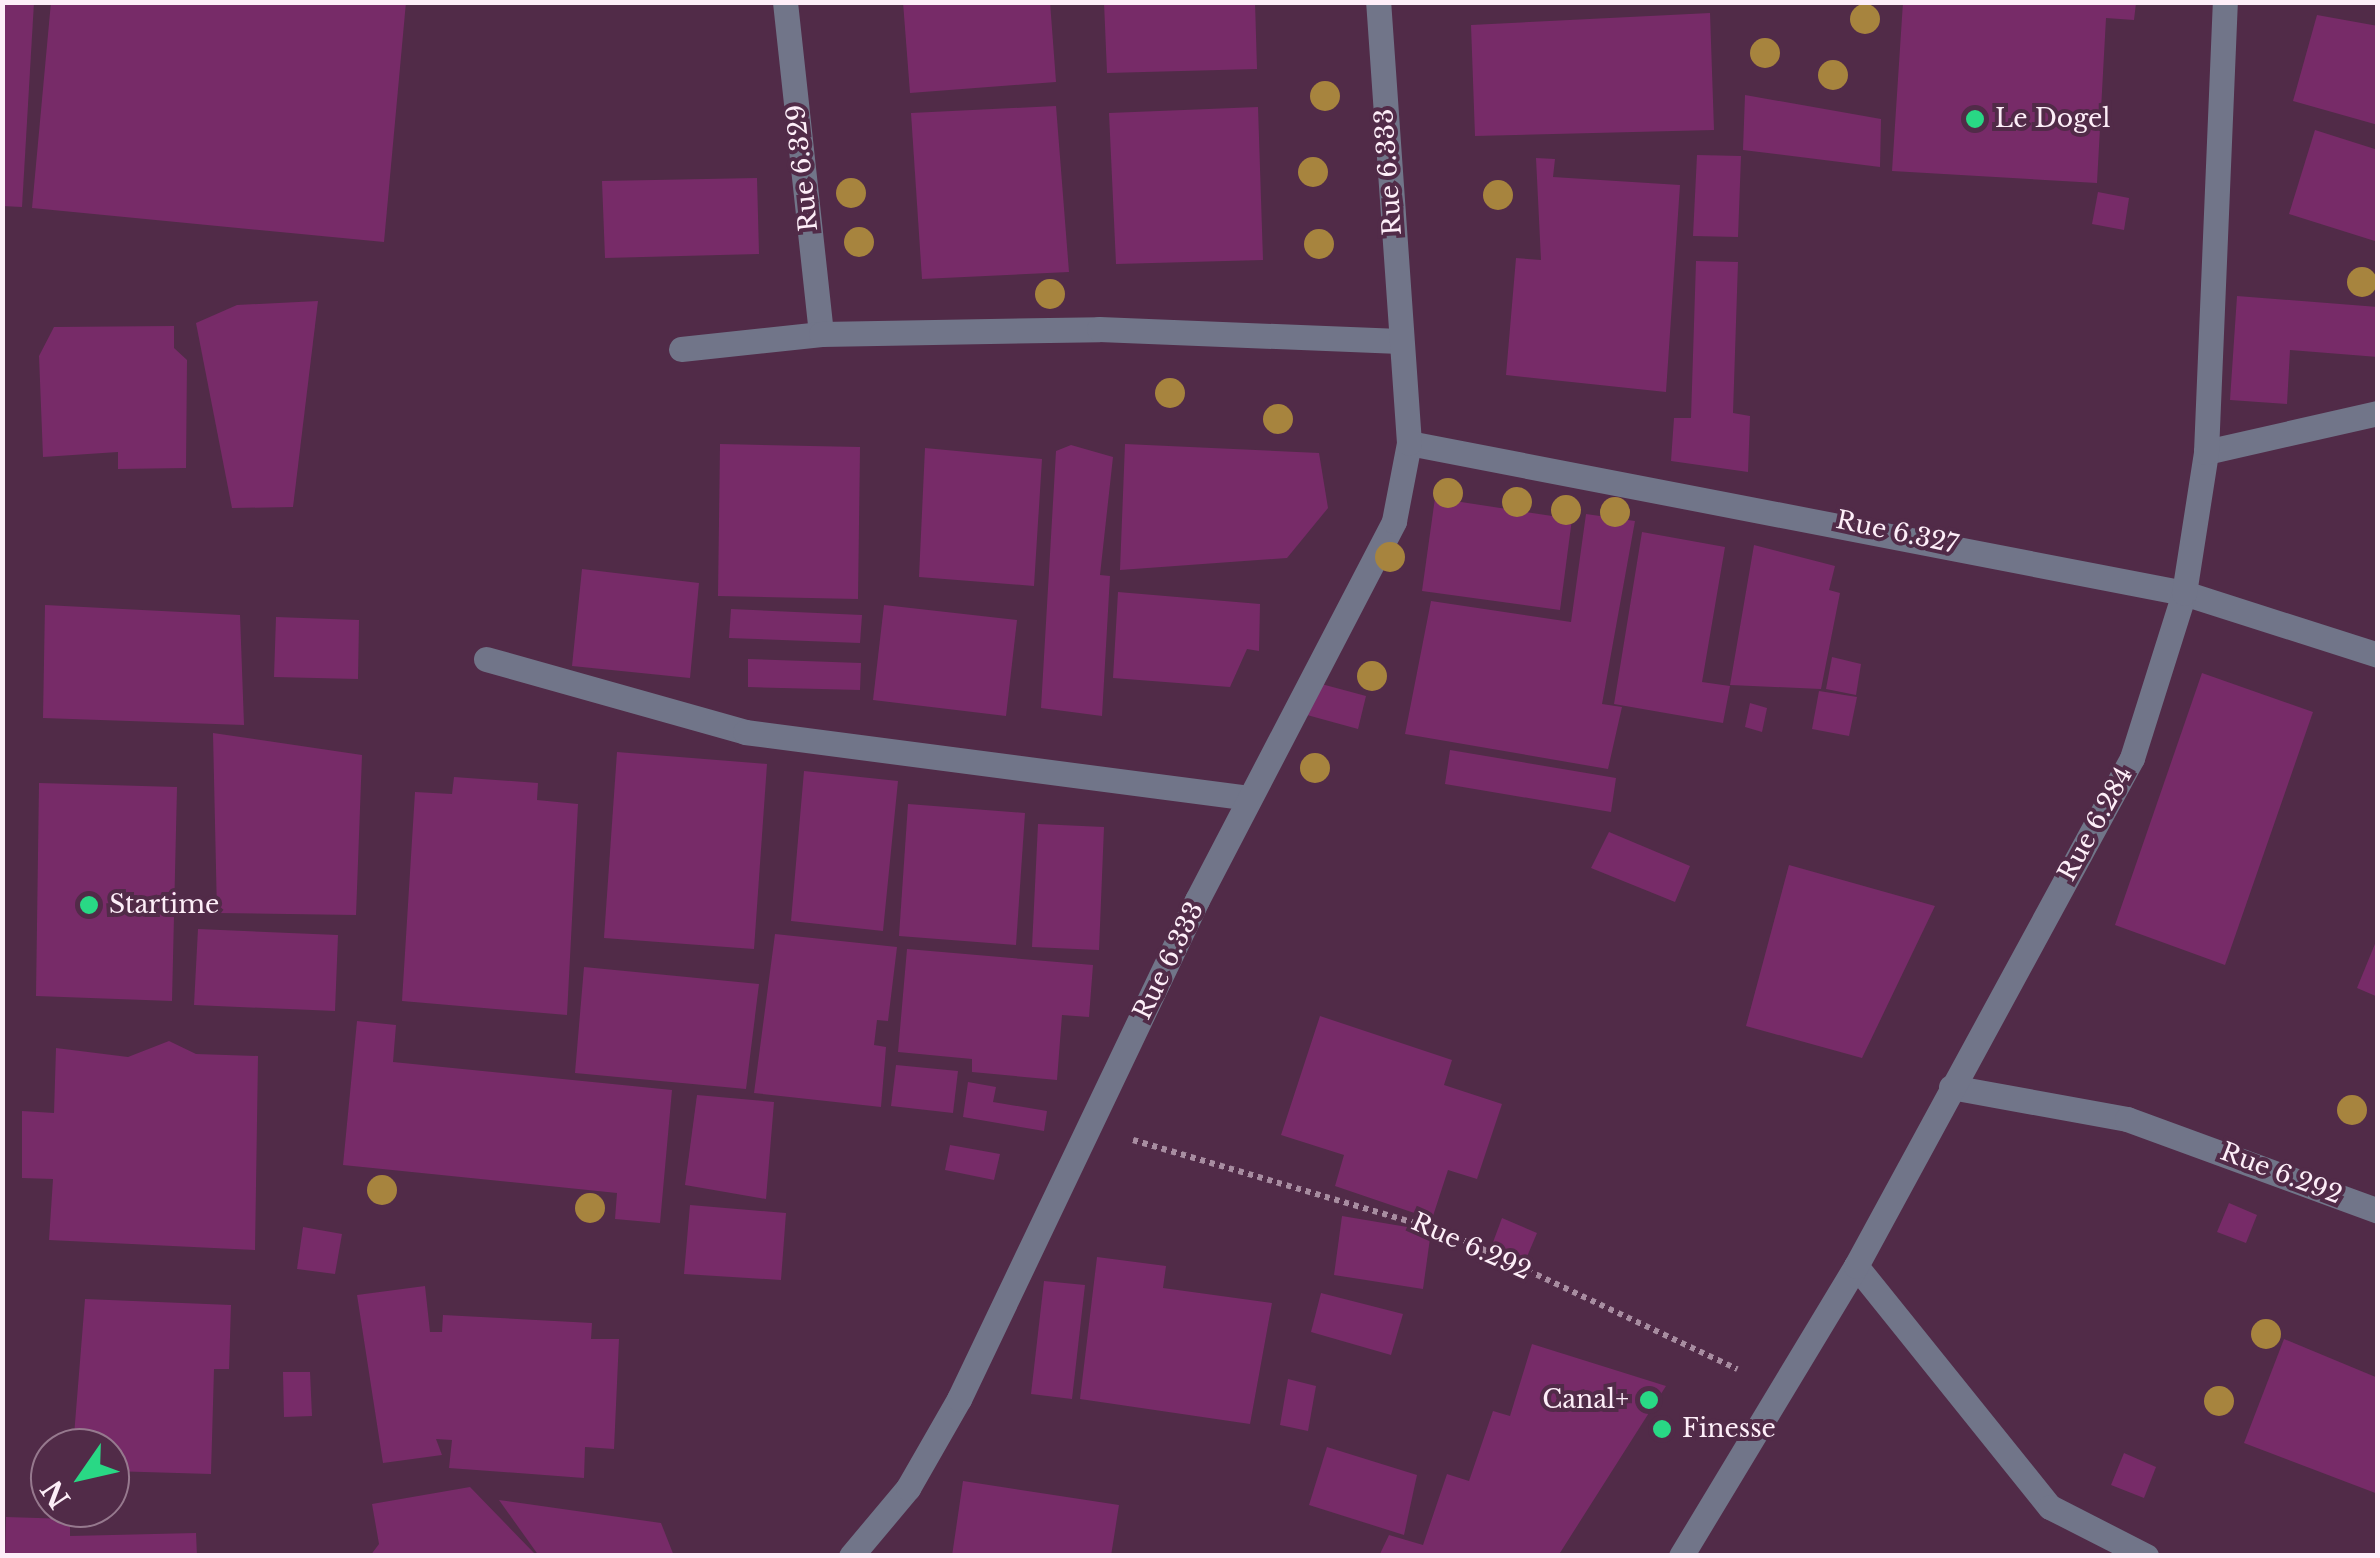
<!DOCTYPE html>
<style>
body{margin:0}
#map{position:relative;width:2380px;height:1558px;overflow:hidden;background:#512b48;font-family:"Libre Baskerville",serif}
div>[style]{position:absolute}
.building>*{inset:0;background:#772b68}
.path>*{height:6px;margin-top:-3px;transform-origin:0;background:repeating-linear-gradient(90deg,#a88da1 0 5px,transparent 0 10px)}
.service>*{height:25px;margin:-12.5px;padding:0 12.5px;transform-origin:12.5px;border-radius:12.5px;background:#717589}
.minor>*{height:25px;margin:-12.5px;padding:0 12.5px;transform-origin:12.5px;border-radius:12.5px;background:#717589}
.tertiary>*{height:25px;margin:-12.5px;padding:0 12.5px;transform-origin:12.5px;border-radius:12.5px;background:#717589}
.trees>*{width:30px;height:30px;margin:-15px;border-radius:50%;background:#a7843e}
.dots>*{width:28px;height:28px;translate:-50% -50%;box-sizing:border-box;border:5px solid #512b48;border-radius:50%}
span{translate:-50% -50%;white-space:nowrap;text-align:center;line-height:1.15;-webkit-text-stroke:8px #512b48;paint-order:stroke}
.poi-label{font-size:25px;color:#fdeef8}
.left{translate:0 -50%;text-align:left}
.right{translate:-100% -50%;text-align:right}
.street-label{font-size:25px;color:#fdeef8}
.frame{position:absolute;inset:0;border:5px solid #fdeef8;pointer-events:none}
.north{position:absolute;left:30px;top:1428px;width:100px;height:100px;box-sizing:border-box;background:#512b48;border:2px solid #96798e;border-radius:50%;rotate:236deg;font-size:28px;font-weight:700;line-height:40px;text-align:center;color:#fdeef8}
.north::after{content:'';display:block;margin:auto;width:35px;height:45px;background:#29d885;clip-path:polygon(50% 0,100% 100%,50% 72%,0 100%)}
</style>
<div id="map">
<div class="building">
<i style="clip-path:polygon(2px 2px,34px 2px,22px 207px,2px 206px)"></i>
<i style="clip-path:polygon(51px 2px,406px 2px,384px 242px,32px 208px)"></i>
<i style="clip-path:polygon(903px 2px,1050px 2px,1056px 82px,910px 93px)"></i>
<i style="clip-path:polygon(1104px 2px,1255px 2px,1257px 69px,1107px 73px)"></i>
<i style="clip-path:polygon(1903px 2px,2136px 3px,2134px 20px,2106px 18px,2097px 183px,1892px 171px)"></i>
<i style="clip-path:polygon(1710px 13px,1714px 130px,1475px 136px,1471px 25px)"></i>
<i style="clip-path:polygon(2317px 15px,2378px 26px,2378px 125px,2293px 101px)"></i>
<i style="clip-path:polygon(1745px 95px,1881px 119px,1880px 167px,1743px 150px)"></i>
<i style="clip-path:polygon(1056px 106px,1069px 272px,922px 279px,911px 113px)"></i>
<i style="clip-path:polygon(1258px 107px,1263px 260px,1116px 264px,1109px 113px)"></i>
<i style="clip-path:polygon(2315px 130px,2378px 150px,2378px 242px,2289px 214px)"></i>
<i style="clip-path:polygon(1697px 155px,1741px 156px,1738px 237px,1693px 236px)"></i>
<i style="clip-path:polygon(1536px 158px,1555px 159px,1553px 177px,1680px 185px,1666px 392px,1506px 375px,1516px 258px,1541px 260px)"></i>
<i style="clip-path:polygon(757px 178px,759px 254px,605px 258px,602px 181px)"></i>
<i style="clip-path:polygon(2098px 192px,2129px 198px,2124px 230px,2092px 224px)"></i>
<i style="clip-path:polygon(1696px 261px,1738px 262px,1733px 413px,1750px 416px,1748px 472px,1671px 461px,1674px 418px,1691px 418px)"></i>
<i style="clip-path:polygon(2237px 296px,2378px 307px,2378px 357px,2290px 350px,2287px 404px,2230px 400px)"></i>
<i style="clip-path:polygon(318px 301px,293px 507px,232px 508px,196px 323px,237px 305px)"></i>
<i style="clip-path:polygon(174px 326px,174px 348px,187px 360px,186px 468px,118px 469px,118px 452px,43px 457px,39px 356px,54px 327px)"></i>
<i style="clip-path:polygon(720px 444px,860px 447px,858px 599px,718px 596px)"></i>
<i style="clip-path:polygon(1125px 444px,1319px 453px,1328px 508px,1287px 558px,1120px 570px)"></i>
<i style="clip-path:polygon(1071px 445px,1113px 457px,1100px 575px,1110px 576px,1102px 716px,1041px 708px,1056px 451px)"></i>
<i style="clip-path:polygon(925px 448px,1042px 459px,1034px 586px,919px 577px)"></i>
<i style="clip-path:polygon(1435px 498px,1572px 519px,1560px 610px,1422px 591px)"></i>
<i style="clip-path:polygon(1586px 514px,1635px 521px,1602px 704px,1622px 707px,1608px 769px,1405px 734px,1431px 601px,1571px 622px)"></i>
<i style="clip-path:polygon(1642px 532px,1725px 547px,1702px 682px,1730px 686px,1723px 723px,1614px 704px)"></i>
<i style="clip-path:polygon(1754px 545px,1835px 566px,1829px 590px,1840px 593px,1821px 689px,1730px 685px)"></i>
<i style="clip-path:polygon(582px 569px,699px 583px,690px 678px,572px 666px)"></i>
<i style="clip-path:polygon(1118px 592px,1260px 604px,1259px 651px,1247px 649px,1230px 687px,1113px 678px)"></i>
<i style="clip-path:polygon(45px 605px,240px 615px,244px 725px,43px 718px)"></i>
<i style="clip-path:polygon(884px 605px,1017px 620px,1006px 716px,873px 700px)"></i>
<i style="clip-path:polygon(731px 609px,862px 615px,860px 643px,729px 638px)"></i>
<i style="clip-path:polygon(276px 617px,359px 620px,358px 679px,274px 677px)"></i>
<i style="clip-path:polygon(1832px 657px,1861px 664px,1856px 695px,1826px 689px)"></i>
<i style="clip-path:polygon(748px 659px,861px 663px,860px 690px,748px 687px)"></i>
<i style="clip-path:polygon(2202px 673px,2313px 712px,2225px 965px,2115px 925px)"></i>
<i style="clip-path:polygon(1314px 682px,1366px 696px,1358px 729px,1307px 715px)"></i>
<i style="clip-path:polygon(1819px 691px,1857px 697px,1849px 736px,1812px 729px)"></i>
<i style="clip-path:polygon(1750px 703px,1767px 708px,1762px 732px,1745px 727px)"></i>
<i style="clip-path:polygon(213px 733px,362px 755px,356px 915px,217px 913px)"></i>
<i style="clip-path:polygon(1450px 750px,1616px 778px,1611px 812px,1445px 784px)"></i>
<i style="clip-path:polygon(617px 752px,767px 764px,754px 949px,604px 938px)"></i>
<i style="clip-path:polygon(804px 771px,898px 781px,883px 931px,791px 921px)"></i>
<i style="clip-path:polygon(454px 777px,538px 783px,537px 800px,578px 804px,567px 1015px,402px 1001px,415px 792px,452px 794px)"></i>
<i style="clip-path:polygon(39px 783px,177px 787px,172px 1001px,36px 996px)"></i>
<i style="clip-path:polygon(908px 804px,1025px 813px,1016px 945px,899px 936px)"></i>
<i style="clip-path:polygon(1038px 824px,1104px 827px,1099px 950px,1032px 947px)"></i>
<i style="clip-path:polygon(1609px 832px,1690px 866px,1675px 902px,1591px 868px)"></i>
<i style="clip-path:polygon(1789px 865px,1935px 906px,1862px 1058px,1746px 1026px)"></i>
<i style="clip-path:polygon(198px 929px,338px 935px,335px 1011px,194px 1005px)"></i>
<i style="clip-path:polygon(775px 934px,897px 947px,888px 1021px,877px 1020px,874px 1045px,886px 1047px,881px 1107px,754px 1093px)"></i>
<i style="clip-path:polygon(2377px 939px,2378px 939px,2378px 997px,2357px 988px)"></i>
<i style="clip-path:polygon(907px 949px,1093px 965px,1089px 1017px,1062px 1015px,1057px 1080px,972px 1072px,972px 1059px,898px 1052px)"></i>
<i style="clip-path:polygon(584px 967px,759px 984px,746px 1089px,575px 1073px)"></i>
<i style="clip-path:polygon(1320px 1016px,1452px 1060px,1444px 1085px,1502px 1104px,1477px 1179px,1448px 1170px,1432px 1219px,1335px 1186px,1344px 1155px,1281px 1135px)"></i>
<i style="clip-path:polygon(357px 1021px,396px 1025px,393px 1062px,672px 1090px,660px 1223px,615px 1219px,617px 1193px,343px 1165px)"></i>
<i style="clip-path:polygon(169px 1041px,196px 1054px,258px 1056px,255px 1250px,49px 1240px,53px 1179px,22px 1178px,22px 1111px,54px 1113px,56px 1048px,128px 1057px)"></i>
<i style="clip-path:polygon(896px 1065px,958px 1071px,953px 1113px,891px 1106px)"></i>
<i style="clip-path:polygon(968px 1082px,996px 1087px,993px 1102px,1047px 1111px,1044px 1131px,963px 1117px)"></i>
<i style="clip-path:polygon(697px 1095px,774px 1102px,766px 1199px,685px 1185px)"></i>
<i style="clip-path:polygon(950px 1145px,1000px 1154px,994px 1180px,945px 1170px)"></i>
<i style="clip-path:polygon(2229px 1203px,2257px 1215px,2246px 1243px,2217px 1232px)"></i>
<i style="clip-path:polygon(690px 1205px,786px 1213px,781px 1280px,684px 1274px)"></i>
<i style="clip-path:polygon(1342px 1216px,1431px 1231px,1423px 1289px,1334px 1275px)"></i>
<i style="clip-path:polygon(1502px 1218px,1537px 1233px,1526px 1259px,1492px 1245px)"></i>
<i style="clip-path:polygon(303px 1227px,342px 1234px,335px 1274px,297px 1269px)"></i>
<i style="clip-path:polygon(1097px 1257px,1166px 1266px,1163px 1288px,1272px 1303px,1250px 1424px,1080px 1399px)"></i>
<i style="clip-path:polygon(1044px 1281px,1085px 1285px,1072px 1399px,1031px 1394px)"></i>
<i style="clip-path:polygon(425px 1286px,430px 1332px,442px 1332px,443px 1315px,592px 1323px,591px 1339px,619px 1339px,614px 1449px,585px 1447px,584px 1478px,449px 1468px,452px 1440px,436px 1439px,442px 1455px,383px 1463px,357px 1295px)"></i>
<i style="clip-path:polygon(1321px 1293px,1403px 1314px,1391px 1355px,1311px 1332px)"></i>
<i style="clip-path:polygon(85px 1299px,231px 1305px,229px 1369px,214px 1369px,211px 1474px,110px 1471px,110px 1448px,73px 1448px)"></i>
<i style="clip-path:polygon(2284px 1339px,2378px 1378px,2378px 1494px,2244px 1443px)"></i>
<i style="clip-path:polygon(1532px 1344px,1666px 1386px,1558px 1556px,1379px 1556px,1389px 1535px,1423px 1545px,1447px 1474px,1469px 1481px,1493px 1411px,1510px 1416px)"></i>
<i style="clip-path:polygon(283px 1372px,310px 1372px,312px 1416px,284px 1417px)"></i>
<i style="clip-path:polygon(1288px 1379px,1316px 1386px,1308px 1431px,1280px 1425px)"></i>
<i style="clip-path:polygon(1327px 1447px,1417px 1475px,1404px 1535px,1309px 1505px)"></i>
<i style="clip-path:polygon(2124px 1453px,2156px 1467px,2144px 1498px,2111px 1485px)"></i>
<i style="clip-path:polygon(963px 1481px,1119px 1505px,1111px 1556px,952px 1556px)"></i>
<i style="clip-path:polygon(470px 1487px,535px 1554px,370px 1556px,379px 1544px,372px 1504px)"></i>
<i style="clip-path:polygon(499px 1500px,661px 1523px,674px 1556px,539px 1556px)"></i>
<i style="clip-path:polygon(6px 1517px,70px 1519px,70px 1536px,196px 1533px,197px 1556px,5px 1556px)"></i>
</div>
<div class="path">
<i style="left:1133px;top:1140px;width:326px;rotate:16.4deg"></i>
<i style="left:1446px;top:1232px;width:322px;rotate:25.2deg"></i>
</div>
<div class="service">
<i style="left:1951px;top:1087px;width:179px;rotate:10.3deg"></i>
<i style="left:2127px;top:1119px;width:267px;rotate:20.1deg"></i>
<i style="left:1856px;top:1266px;width:309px;rotate:51.2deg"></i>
<i style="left:2050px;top:1507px;width:108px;rotate:27deg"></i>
</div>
<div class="minor">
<i style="left:785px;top:2px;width:334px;rotate:83.8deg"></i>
<i style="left:681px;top:349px;width:141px;rotate:-6.1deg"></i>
<i style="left:821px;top:334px;width:278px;rotate:-1deg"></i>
<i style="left:1099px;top:329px;width:301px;rotate:2.3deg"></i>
<i style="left:1409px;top:443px;width:789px;rotate:10.95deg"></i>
<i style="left:2184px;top:593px;width:204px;rotate:17.7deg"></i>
<i style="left:2206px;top:452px;width:176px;rotate:-12.8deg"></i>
<i style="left:486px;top:659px;width:269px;rotate:15.7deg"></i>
<i style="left:745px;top:732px;width:508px;rotate:7.46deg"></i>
<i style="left:851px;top:1556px;width:89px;rotate:-50deg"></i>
<i style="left:908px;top:1488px;width:103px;rotate:-60.2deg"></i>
<i style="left:959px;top:1399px;width:553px;rotate:-64.5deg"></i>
<i style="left:1197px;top:900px;width:427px;rotate:-62.5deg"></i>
<i style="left:1394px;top:521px;width:79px;rotate:-79.1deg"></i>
<i style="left:1409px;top:443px;width:442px;rotate:-94deg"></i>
</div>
<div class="tertiary">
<i style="left:1681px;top:1556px;width:339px;rotate:-58.9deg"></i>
<i style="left:1856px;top:1266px;width:578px;rotate:-61.48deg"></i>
<i style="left:2132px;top:758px;width:173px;rotate:-72.5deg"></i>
<i style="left:2184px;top:593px;width:143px;rotate:-81.1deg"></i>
<i style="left:2206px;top:452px;width:450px;rotate:-87.6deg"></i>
</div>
<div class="trees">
<i style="left:1865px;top:19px"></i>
<i style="left:1765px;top:53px"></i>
<i style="left:1833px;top:75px"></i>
<i style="left:1325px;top:96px"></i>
<i style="left:1313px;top:172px"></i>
<i style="left:851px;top:193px"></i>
<i style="left:1498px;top:195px"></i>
<i style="left:859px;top:242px"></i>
<i style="left:1319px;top:244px"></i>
<i style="left:2362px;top:282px"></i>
<i style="left:1050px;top:294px"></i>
<i style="left:1170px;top:393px"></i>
<i style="left:1278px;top:419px"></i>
<i style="left:1448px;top:493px"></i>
<i style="left:1517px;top:502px"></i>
<i style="left:1566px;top:510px"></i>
<i style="left:1615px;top:512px"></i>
<i style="left:1390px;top:557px"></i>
<i style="left:1372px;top:676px"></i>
<i style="left:1315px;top:768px"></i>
<i style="left:2352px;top:1110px"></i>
<i style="left:382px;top:1190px"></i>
<i style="left:590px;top:1208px"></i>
<i style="left:2266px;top:1334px"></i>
<i style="left:2219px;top:1401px"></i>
</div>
<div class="dots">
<i style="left:1975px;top:119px;background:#29d885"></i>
<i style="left:89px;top:905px;background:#29d885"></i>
<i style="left:1649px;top:1400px;background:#29d885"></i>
<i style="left:1662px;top:1429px;background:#29d885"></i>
</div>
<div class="poi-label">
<span class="left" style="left:1995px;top:119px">Le Dogel</span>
<span class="left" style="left:109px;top:905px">Startime</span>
<span class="right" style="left:1629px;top:1400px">Canal+</span>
<span class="left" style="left:1682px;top:1429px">Finesse</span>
</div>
<div class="street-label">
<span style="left:803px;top:168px;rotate:-96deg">Rue 6.329</span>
<span style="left:1389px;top:172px;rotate:-94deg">Rue 6.333</span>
<span style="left:1897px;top:533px;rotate:12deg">Rue 6.327</span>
<span style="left:2096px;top:824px;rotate:-61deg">Rue 6.284</span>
<span style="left:1169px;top:961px;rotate:-64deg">Rue 6.333</span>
<span style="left:2281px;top:1174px;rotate:21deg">Rue 6.292</span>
<span style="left:1471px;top:1247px;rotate:24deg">Rue 6.292</span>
</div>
<div class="frame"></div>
<div class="north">N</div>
</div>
